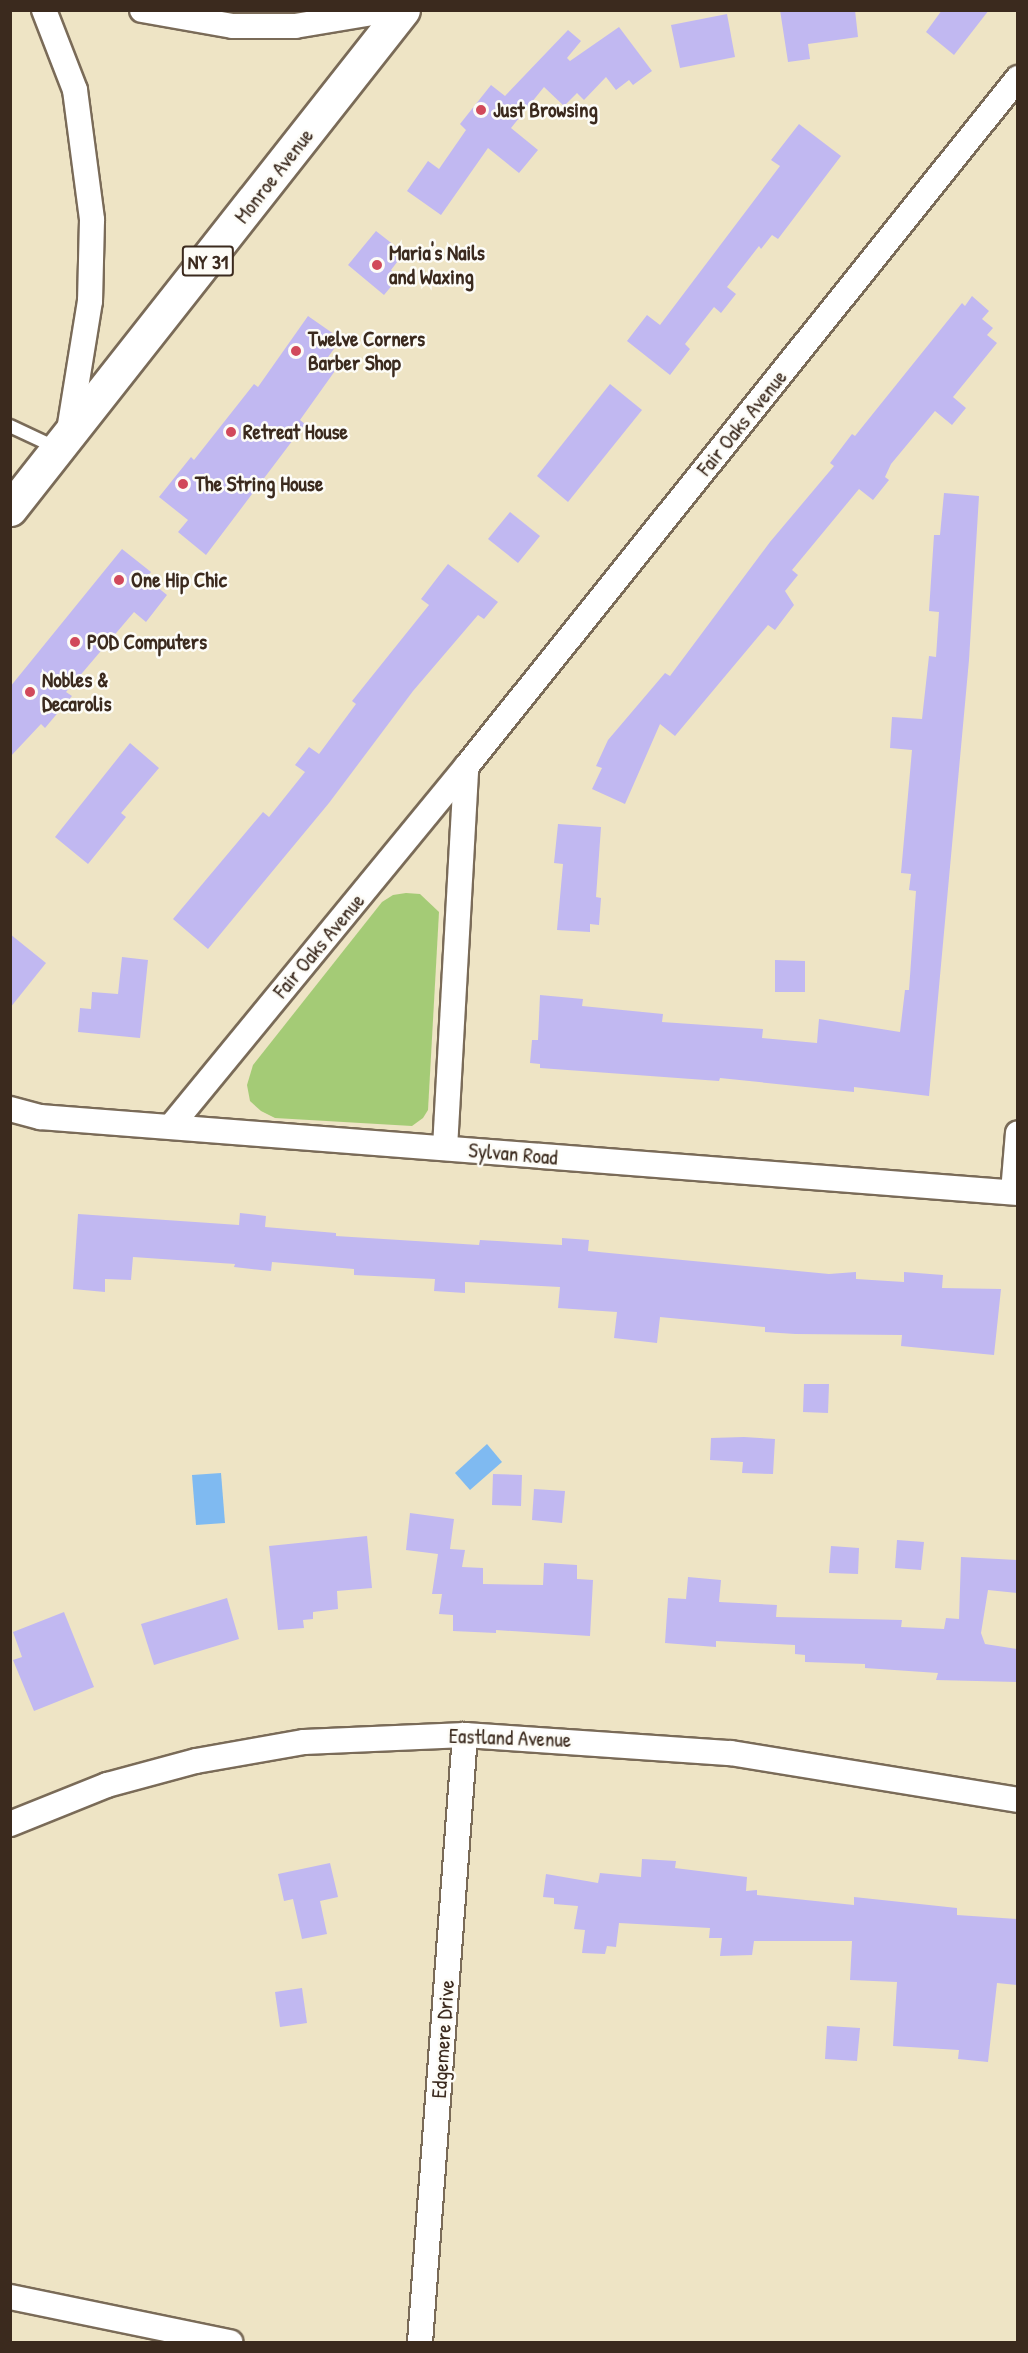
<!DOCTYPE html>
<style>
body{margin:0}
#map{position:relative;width:1028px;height:2353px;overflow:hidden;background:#eee4c5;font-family:"Patrick Hand",sans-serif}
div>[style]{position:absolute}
.green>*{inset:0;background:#a4cb76}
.water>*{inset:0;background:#7fbaf1}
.building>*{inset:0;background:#c1b8f1}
.roads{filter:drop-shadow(2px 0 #7a6b58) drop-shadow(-2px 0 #7a6b58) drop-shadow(0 2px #7a6b58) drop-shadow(0 -2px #7a6b58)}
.lane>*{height:12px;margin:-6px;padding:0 6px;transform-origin:6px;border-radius:6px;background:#fff}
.street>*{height:24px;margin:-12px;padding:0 12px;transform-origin:12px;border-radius:12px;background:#fff}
.primary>*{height:33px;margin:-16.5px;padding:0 16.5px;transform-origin:16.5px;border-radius:16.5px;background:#fff}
.dots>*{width:16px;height:16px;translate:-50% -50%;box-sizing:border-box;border:3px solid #fdfcf7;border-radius:50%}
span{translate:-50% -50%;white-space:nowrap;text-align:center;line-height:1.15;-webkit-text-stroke:5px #fdfcf7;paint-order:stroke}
.shield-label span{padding:2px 4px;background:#fdfcf7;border:2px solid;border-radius:4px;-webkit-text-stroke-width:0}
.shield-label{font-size:20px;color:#3b2a1e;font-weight:700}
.poi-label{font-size:21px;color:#3b2a1e;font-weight:700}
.left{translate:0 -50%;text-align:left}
.street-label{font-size:21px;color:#3b2a1e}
.frame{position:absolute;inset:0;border:12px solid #3b2a1e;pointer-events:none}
</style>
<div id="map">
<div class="green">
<i style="clip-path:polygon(406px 893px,420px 894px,439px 912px,428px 1110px,423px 1118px,412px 1126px,275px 1118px,261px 1111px,250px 1101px,247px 1085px,253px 1065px,382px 902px,393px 895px)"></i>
</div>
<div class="water">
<i style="clip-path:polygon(487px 1444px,502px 1462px,470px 1490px,455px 1473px)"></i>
<i style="clip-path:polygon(221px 1473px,225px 1523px,196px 1525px,192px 1475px)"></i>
</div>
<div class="building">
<i style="clip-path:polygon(780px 10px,855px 10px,858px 37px,808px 44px,810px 59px,788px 62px)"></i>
<i style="clip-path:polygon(942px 10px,989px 10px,954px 55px,926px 32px)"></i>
<i style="clip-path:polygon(727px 14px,735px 57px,680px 68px,671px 25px)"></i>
<i style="clip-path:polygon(619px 27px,652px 71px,633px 85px,629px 80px,616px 90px,606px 77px,584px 100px,577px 93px,564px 106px,544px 87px,511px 128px,538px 150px,519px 173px,488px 148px,441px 215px,407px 191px,428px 161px,439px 169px,466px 130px,460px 124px,491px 85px,505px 96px,568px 30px,581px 41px,567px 58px,570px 61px)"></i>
<i style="clip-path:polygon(799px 124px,841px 156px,778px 239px,772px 235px,761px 249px,759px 246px,727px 287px,736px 294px,721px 313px,714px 307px,685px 344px,690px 349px,670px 375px,627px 341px,647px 315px,660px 325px,780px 166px,771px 160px)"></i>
<i style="clip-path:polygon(376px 231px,404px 253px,391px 270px,399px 277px,384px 295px,348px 265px)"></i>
<i style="clip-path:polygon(972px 296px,989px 311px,982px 319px,993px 328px,987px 335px,997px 343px,953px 397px,966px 408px,952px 425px,935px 411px,891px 464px,885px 477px,889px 480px,873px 500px,859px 489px,792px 570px,798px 575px,785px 591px,794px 605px,775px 630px,768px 625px,675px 736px,660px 724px,625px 804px,592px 789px,602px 768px,596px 766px,608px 740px,665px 673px,670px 676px,770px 542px,834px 466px,830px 463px,852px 434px,855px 436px,962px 303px,965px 306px)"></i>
<i style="clip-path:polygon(308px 316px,341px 339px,326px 360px,337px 368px,300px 420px,305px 424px,206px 555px,178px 532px,188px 520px,159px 497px,191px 457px,194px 460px,254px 384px,258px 387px)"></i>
<i style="clip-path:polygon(610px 384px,642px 410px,568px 502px,537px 476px)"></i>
<i style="clip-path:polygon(944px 493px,979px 496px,969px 660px,929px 1096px,854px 1087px,854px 1092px,720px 1078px,719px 1081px,540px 1068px,540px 1064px,530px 1063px,532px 1040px,538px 1040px,540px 995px,583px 999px,582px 1006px,663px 1014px,662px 1022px,763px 1029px,762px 1038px,817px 1043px,819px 1019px,900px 1032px,905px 990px,909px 990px,916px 891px,909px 890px,911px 874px,901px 873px,912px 750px,890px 748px,892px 717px,922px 719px,929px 656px,936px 657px,939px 612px,929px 611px,934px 535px,940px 535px)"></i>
<i style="clip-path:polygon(510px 512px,540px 536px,518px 563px,488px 539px)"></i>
<i style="clip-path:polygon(122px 549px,151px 572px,146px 578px,167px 595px,146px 622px,134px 612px,66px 692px,72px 696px,45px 728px,41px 724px,10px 757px,10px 687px)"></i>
<i style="clip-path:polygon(448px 564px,498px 602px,484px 619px,478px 615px,413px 691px,329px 803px,208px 949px,173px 919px,263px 812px,269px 817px,305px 772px,295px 765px,309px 747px,319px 754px,356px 704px,352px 701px,429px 605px,421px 599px)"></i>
<i style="clip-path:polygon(130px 743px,159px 768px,121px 813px,126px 817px,88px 864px,55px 837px)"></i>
<i style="clip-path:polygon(558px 824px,601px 827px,596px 897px,601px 898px,599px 925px,590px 924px,590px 932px,557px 930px,563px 864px,554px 863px)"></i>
<i style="clip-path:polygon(10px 934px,46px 963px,10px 1008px)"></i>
<i style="clip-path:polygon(122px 957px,148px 960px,140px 1038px,78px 1032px,80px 1008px,91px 1009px,92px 992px,118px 994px)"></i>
<i style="clip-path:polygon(775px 960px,805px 961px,805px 992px,775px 992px)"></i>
<i style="clip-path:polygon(240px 1213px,266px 1216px,265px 1227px,336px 1233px,336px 1236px,479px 1245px,480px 1240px,562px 1245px,562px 1238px,589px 1240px,588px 1251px,829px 1274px,856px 1272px,856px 1279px,904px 1282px,904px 1272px,943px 1275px,942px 1288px,1001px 1289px,994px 1355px,901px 1346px,902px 1335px,795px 1334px,765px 1332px,765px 1327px,660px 1317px,657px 1343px,614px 1338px,617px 1312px,558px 1308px,560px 1287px,465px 1282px,465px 1293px,434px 1291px,435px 1279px,354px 1275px,354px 1269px,272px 1262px,271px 1271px,234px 1267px,235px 1264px,133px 1257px,131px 1280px,105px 1279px,105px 1292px,73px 1289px,78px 1214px,239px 1225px)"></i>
<i style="clip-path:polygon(804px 1384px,829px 1384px,828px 1413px,803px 1412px)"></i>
<i style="clip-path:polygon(744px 1437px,775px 1439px,773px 1474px,742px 1473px,743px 1462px,710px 1460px,711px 1438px)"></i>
<i style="clip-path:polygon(493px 1474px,522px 1475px,521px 1506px,492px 1505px)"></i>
<i style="clip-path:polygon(534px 1489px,565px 1491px,562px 1523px,532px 1520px)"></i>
<i style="clip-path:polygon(410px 1513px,454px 1519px,450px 1549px,465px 1550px,462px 1567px,483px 1568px,483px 1584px,543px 1585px,544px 1563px,577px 1565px,577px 1579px,593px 1580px,590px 1636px,496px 1630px,496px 1633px,453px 1631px,453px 1615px,439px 1614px,442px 1594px,432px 1594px,438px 1554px,406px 1550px)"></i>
<i style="clip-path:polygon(367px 1536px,372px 1588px,337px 1591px,338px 1609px,313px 1612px,313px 1619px,303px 1620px,304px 1628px,278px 1630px,269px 1546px)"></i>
<i style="clip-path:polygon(897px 1540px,924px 1542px,921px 1570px,895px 1568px)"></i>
<i style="clip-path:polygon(831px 1546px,859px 1548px,858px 1574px,829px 1573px)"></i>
<i style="clip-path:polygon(961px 1557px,1017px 1560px,1017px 1593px,988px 1590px,981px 1633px,985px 1644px,1017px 1649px,1017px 1682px,936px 1680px,938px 1673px,865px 1668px,865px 1664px,805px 1662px,805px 1655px,795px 1654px,795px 1645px,716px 1641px,716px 1647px,665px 1643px,668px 1598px,686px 1599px,688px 1577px,721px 1580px,719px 1602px,777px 1605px,776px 1617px,902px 1620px,901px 1627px,944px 1629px,946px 1618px,959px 1619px)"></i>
<i style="clip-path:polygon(227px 1598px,239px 1639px,154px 1665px,141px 1624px)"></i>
<i style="clip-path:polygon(64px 1612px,94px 1687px,34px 1711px,13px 1660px,22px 1657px,13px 1632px)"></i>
<i style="clip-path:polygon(642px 1859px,676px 1861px,675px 1868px,747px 1877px,746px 1891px,757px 1890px,757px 1895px,854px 1905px,854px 1897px,957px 1908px,957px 1915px,1017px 1919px,1017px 1985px,997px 1983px,988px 2062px,958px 2059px,959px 2050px,893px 2046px,897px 1982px,850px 1980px,852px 1941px,754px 1941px,752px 1955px,720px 1956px,722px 1938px,709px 1938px,710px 1928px,619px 1923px,616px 1947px,607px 1946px,605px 1954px,582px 1953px,585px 1930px,574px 1929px,578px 1906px,554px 1904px,554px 1898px,543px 1897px,546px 1874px,598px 1883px,600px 1873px,641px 1877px)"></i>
<i style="clip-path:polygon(330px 1863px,338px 1897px,320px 1901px,327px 1934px,302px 1939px,293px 1899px,284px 1901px,278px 1874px)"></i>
<i style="clip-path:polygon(302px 1988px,307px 2023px,280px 2027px,275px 1992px)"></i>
<i style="clip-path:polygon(827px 2026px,860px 2028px,857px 2061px,825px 2059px)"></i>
</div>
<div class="roads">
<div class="lane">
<i style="left:10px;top:426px;width:52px;rotate:25.1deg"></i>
</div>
<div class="street">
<i style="left:44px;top:10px;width:86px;rotate:68.8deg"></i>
<i style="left:75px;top:90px;width:131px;rotate:82.5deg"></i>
<i style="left:92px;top:220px;width:81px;rotate:91.4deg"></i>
<i style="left:90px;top:301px;width:131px;rotate:99.2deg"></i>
<i style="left:142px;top:10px;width:92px;rotate:10deg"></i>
<i style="left:233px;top:26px;width:62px"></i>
<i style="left:295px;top:26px;width:97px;rotate:-9.5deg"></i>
<i style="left:10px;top:1109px;width:31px;rotate:15deg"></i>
<i style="left:40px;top:1117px;width:981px;rotate:4.44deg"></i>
<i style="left:171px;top:1126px;width:465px;rotate:-50.6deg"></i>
<i style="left:466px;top:767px;width:883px;rotate:-51.3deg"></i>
<i style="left:445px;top:1148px;width:382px;rotate:-86.8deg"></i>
<i style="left:1013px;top:1192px;width:59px;rotate:-85.2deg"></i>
<i style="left:10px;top:1824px;width:105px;rotate:-21.9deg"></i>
<i style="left:107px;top:1785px;width:92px;rotate:-15.1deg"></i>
<i style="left:196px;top:1761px;width:110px;rotate:-10deg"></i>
<i style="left:304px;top:1742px;width:161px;rotate:-2.5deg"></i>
<i style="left:465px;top:1735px;width:267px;rotate:3.9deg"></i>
<i style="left:731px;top:1753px;width:291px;rotate:9.3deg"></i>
<i style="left:10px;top:2297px;width:225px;rotate:11.6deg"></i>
<i style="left:420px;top:2342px;width:609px;rotate:-85.76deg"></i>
</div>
<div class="primary">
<i style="left:10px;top:509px;width:635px;rotate:-51.78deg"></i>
</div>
</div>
<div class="dots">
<i style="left:481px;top:110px;background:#d1495b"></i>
<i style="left:377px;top:265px;background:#d1495b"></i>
<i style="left:296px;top:351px;background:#d1495b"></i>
<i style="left:231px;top:432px;background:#d1495b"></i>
<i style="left:183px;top:484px;background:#d1495b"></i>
<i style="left:119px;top:580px;background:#d1495b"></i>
<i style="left:75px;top:642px;background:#d1495b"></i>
<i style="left:30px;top:692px;background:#d1495b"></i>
</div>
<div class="shield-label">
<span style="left:208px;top:261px">NY 31</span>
</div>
<div class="poi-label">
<span class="left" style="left:493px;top:110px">Just Browsing</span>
<span class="left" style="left:389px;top:265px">Maria's Nails<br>and Waxing</span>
<span class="left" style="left:308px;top:351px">Twelve Corners<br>Barber Shop</span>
<span class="left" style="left:243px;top:432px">Retreat House</span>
<span class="left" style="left:195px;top:484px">The String House</span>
<span class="left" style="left:131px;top:580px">One Hip Chic</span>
<span class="left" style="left:87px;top:642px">POD Computers</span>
<span class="left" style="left:42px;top:692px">Nobles &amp;<br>Decarolis</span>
</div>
<div class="street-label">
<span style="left:274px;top:176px;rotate:-52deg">Monroe Avenue</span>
<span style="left:742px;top:423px;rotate:-51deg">Fair Oaks Avenue</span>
<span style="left:319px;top:946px;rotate:-50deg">Fair Oaks Avenue</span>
<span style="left:513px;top:1154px;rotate:5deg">Sylvan Road</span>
<span style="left:510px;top:1738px;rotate:2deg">Eastland Avenue</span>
<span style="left:443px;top:2039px;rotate:-86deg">Edgemere Drive</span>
</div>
<div class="frame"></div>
</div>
